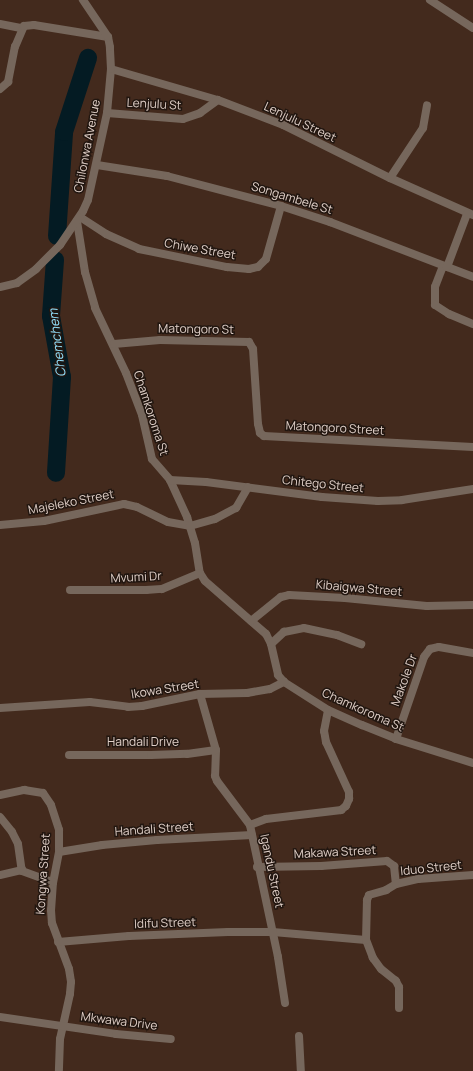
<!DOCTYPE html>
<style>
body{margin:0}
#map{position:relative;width:473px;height:1071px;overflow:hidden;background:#432a1d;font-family:Manrope,sans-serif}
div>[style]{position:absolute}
.river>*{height:18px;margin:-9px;padding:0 9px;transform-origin:9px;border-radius:9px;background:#041b23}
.street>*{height:8px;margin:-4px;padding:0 4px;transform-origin:4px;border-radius:4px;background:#76675c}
span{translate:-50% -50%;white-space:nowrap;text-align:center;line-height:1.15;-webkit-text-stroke:3px #211610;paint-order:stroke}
.street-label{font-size:12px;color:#e0cfc7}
.water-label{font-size:13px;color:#92e0fc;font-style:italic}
</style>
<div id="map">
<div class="river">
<i style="left:57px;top:236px;width:104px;rotate:-86.1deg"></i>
<i style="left:64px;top:132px;width:78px;rotate:-72deg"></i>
<i style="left:55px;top:260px;width:56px;rotate:94.1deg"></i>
<i style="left:51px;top:316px;width:62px;rotate:79.8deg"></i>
<i style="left:62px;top:377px;width:96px;rotate:93.6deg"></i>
</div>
<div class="street">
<i style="left:430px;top:0;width:51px;rotate:33.1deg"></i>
<i style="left:0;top:24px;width:21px;rotate:11deg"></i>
<i style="left:111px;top:69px;width:111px;rotate:16.2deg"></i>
<i style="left:218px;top:100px;width:70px;rotate:21deg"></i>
<i style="left:283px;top:125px;width:119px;rotate:26.4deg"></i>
<i style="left:390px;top:178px;width:91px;rotate:24deg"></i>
<i style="left:0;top:89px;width:11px;rotate:-41deg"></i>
<i style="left:8px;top:82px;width:36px;rotate:-79deg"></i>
<i style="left:15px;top:47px;width:23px;rotate:-67deg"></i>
<i style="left:24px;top:26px;width:10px;rotate:-6deg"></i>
<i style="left:34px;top:25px;width:75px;rotate:9.2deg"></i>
<i style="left:107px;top:113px;width:76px;rotate:4.5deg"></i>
<i style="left:183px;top:119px;width:18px;rotate:-19deg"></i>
<i style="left:200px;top:113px;width:22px;rotate:-36deg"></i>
<i style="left:97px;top:165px;width:71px;rotate:8.9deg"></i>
<i style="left:167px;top:176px;width:118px;rotate:14.7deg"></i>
<i style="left:281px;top:206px;width:52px;rotate:18.1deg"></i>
<i style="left:330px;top:222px;width:153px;rotate:21deg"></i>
<i style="left:390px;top:178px;width:60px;rotate:-56.6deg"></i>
<i style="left:423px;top:128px;width:23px;rotate:-80deg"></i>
<i style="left:80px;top:217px;width:31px;rotate:33deg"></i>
<i style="left:106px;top:234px;width:36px;rotate:24deg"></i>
<i style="left:139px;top:249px;width:90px;rotate:11.6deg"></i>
<i style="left:227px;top:267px;width:22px;rotate:5deg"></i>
<i style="left:249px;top:269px;width:9px;rotate:-13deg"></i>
<i style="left:258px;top:267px;width:11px;rotate:-45deg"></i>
<i style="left:266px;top:259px;width:55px;rotate:-74.2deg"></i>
<i style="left:77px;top:221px;width:52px;rotate:81.1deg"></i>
<i style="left:85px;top:272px;width:37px;rotate:74deg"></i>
<i style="left:95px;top:308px;width:72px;rotate:64.5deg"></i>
<i style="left:126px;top:373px;width:45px;rotate:69.1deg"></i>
<i style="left:142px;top:415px;width:45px;rotate:77.2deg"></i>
<i style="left:152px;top:459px;width:28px;rotate:49deg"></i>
<i style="left:170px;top:480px;width:41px;rotate:65.3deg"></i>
<i style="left:187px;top:517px;width:27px;rotate:73deg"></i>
<i style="left:195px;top:543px;width:30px;rotate:81deg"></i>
<i style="left:200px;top:573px;width:9px;rotate:58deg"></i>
<i style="left:205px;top:581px;width:81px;rotate:41deg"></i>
<i style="left:266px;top:634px;width:11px;rotate:63deg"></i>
<i style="left:271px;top:644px;width:32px;rotate:77deg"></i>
<i style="left:278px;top:675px;width:9px;rotate:49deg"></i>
<i style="left:284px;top:682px;width:52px;rotate:32.5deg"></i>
<i style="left:328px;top:710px;width:37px;rotate:24deg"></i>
<i style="left:362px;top:725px;width:37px;rotate:22deg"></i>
<i style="left:396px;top:739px;width:81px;rotate:17.3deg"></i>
<i style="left:443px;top:266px;width:22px;rotate:111deg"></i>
<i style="left:435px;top:287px;width:18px;rotate:90deg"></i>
<i style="left:435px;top:305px;width:17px;rotate:33deg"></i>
<i style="left:449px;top:314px;width:26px;rotate:23deg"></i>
<i style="left:447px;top:267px;width:57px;rotate:-69.3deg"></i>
<i style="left:0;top:287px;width:17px;rotate:-13deg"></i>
<i style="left:17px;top:283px;width:24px;rotate:-36deg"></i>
<i style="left:36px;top:269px;width:34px;rotate:-45deg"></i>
<i style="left:60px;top:245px;width:41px;rotate:-55.9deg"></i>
<i style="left:83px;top:211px;width:12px;rotate:-66deg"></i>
<i style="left:88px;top:200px;width:89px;rotate:-77.7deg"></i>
<i style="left:107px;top:113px;width:44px;rotate:-84.8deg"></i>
<i style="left:111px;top:69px;width:22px;rotate:-93deg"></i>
<i style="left:110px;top:47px;width:10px;rotate:-101deg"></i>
<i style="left:108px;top:37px;width:45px;rotate:-124deg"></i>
<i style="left:114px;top:344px;width:46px;rotate:-5deg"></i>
<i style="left:160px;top:340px;width:89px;rotate:1.3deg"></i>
<i style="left:249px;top:342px;width:8px;rotate:60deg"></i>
<i style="left:253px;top:349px;width:75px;rotate:86.2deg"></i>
<i style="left:258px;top:424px;width:9px;rotate:77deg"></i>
<i style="left:260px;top:433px;width:5px;rotate:37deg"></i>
<i style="left:264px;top:436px;width:209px;rotate:3deg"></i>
<i style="left:170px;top:480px;width:36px;rotate:3deg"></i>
<i style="left:206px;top:482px;width:117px;rotate:7.4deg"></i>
<i style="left:322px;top:497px;width:56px;rotate:4.1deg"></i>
<i style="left:378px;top:501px;width:24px;rotate:-2deg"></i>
<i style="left:402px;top:500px;width:72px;rotate:-8.8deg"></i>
<i style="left:0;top:525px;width:44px;rotate:-5.2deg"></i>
<i style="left:44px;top:521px;width:82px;rotate:-12deg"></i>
<i style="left:124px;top:504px;width:13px;rotate:13deg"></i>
<i style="left:137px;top:507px;width:34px;rotate:26deg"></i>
<i style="left:168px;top:522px;width:22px;rotate:10deg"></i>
<i style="left:190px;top:526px;width:26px;rotate:-16deg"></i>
<i style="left:215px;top:519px;width:24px;rotate:-28deg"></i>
<i style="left:236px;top:508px;width:24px;rotate:-60deg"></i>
<i style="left:70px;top:590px;width:76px"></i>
<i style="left:146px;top:590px;width:16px;rotate:-4deg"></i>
<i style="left:162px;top:589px;width:41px;rotate:-22.8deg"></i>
<i style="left:251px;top:621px;width:38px;rotate:-39deg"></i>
<i style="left:281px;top:597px;width:8px;rotate:-14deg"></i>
<i style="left:289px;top:595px;width:56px;rotate:3.1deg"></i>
<i style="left:345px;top:598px;width:82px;rotate:5.6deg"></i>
<i style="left:427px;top:606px;width:46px;rotate:-1.2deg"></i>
<i style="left:271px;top:644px;width:18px;rotate:-43deg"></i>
<i style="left:284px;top:632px;width:20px;rotate:-11deg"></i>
<i style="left:304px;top:628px;width:34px;rotate:12deg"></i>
<i style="left:337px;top:635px;width:26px;rotate:21deg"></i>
<i style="left:200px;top:694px;width:58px;rotate:74.1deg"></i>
<i style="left:216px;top:750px;width:26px;rotate:92deg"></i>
<i style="left:215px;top:776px;width:5px;rotate:68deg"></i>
<i style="left:217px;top:781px;width:55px;rotate:53.1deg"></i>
<i style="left:0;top:708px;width:90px;rotate:-3.8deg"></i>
<i style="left:90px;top:702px;width:38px;rotate:7deg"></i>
<i style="left:128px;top:707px;width:14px;rotate:-4deg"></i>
<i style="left:142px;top:706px;width:59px;rotate:-11.7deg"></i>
<i style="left:200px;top:694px;width:47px;rotate:-1.2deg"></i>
<i style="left:247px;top:693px;width:23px;rotate:-10deg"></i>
<i style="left:270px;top:689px;width:16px;rotate:-27deg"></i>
<i style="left:396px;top:739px;width:87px;rotate:-71.1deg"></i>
<i style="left:424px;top:657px;width:10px;rotate:-53deg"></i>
<i style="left:430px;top:649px;width:9px;rotate:-13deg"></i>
<i style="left:439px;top:647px;width:35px;rotate:10deg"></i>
<i style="left:69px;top:755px;width:82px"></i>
<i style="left:151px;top:755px;width:36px;rotate:-2deg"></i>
<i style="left:187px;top:754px;width:29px;rotate:-8deg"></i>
<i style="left:0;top:795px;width:25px;rotate:-12deg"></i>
<i style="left:24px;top:790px;width:19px;rotate:9deg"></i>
<i style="left:43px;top:793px;width:14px;rotate:56deg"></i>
<i style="left:51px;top:805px;width:26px;rotate:72deg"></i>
<i style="left:59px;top:830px;width:22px;rotate:90deg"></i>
<i style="left:59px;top:852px;width:31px;rotate:101deg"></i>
<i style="left:53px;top:882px;width:28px;rotate:94deg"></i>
<i style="left:51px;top:910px;width:13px;rotate:86deg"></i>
<i style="left:52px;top:923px;width:49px;rotate:69.7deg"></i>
<i style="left:69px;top:969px;width:13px;rotate:81deg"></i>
<i style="left:71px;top:982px;width:12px;rotate:95deg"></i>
<i style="left:70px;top:994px;width:46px;rotate:102.5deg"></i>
<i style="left:60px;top:1039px;width:32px;rotate:92deg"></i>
<i style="left:0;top:817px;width:19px;rotate:51deg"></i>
<i style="left:12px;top:832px;width:13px;rotate:63deg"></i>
<i style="left:18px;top:844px;width:27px;rotate:82deg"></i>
<i style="left:22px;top:871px;width:33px;rotate:20deg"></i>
<i style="left:59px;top:852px;width:44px;rotate:-9.2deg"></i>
<i style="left:102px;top:845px;width:55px;rotate:-5.2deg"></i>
<i style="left:157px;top:840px;width:95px;rotate:-3deg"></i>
<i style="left:257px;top:867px;width:64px;rotate:-0.9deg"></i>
<i style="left:321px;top:866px;width:66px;rotate:-4.3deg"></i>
<i style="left:387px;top:861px;width:9px;rotate:36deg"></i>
<i style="left:394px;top:866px;width:18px;rotate:84deg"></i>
<i style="left:0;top:875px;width:23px;rotate:-13deg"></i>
<i style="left:58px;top:942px;width:71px;rotate:-4.8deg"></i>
<i style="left:129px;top:936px;width:99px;rotate:-2.3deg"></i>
<i style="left:228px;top:932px;width:45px"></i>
<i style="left:273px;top:932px;width:93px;rotate:4.9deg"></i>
<i style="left:285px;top:1003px;width:47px;rotate:-98.7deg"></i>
<i style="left:278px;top:957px;width:135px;rotate:-102deg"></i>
<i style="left:250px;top:825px;width:17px;rotate:-21deg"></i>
<i style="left:266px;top:819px;width:76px;rotate:-6.8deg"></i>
<i style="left:341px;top:810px;width:6px;rotate:-39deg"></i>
<i style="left:346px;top:806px;width:8px;rotate:-67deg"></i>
<i style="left:349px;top:799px;width:7px;rotate:-90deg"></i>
<i style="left:349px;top:792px;width:55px;rotate:-114.7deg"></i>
<i style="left:326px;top:742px;width:11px;rotate:-100deg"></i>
<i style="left:324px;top:731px;width:21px;rotate:-79deg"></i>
<i style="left:399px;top:1008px;width:21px;rotate:-90deg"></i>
<i style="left:399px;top:987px;width:7px;rotate:-117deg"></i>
<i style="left:396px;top:981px;width:19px;rotate:-141deg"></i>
<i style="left:381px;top:969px;width:14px;rotate:-126deg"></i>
<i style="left:373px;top:958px;width:19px;rotate:-111deg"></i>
<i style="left:366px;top:940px;width:40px;rotate:-88.6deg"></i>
<i style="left:367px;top:900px;width:5px;rotate:-68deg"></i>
<i style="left:369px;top:895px;width:18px;rotate:-16deg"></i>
<i style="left:386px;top:890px;width:12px;rotate:-31deg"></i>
<i style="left:396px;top:884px;width:23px;rotate:-13deg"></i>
<i style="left:418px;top:879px;width:55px;rotate:-4.2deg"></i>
<i style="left:0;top:1017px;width:117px;rotate:8.3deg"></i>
<i style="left:116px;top:1034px;width:55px;rotate:5.2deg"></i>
<i style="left:299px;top:1036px;width:35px;rotate:87deg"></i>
</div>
<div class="street-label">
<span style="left:154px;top:104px;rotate:3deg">Lenjulu St</span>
<span style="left:300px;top:122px;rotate:25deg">Lenjulu Street</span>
<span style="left:87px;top:146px;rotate:-79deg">Chilonwa Avenue</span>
<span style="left:292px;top:198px;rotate:17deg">Songambele St</span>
<span style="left:200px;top:249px;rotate:10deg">Chiwe Street</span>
<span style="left:196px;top:329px;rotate:1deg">Matongoro St</span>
<span style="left:151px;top:413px;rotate:72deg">Chamkoroma St</span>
<span style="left:335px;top:428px;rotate:3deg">Matongoro Street</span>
<span style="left:323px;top:484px;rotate:6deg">Chitego Street</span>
<span style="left:71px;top:502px;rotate:-11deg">Majeleko Street</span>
<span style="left:136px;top:577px;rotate:-3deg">Mvumi Dr</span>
<span style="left:359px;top:588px;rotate:5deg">Kibaigwa Street</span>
<span style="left:404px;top:680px;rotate:-70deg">Makole Dr</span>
<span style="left:165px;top:689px;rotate:-9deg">Ikowa Street</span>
<span style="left:363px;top:710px;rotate:24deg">Chamkoroma St</span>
<span style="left:143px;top:742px">Handali Drive</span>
<span style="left:154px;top:829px;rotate:-4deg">Handali Street</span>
<span style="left:335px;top:852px;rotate:-3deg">Makawa Street</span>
<span style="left:431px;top:868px;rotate:-6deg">Iduo Street</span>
<span style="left:272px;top:871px;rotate:78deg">Igandu Street</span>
<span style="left:43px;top:874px;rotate:-86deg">Kongwa Street</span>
<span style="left:165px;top:923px;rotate:-2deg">Idifu Street</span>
<span style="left:119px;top:1021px;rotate:7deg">Mkwawa Drive</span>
</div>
<div class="water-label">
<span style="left:57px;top:343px;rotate:-97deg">Chemchem</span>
</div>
</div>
